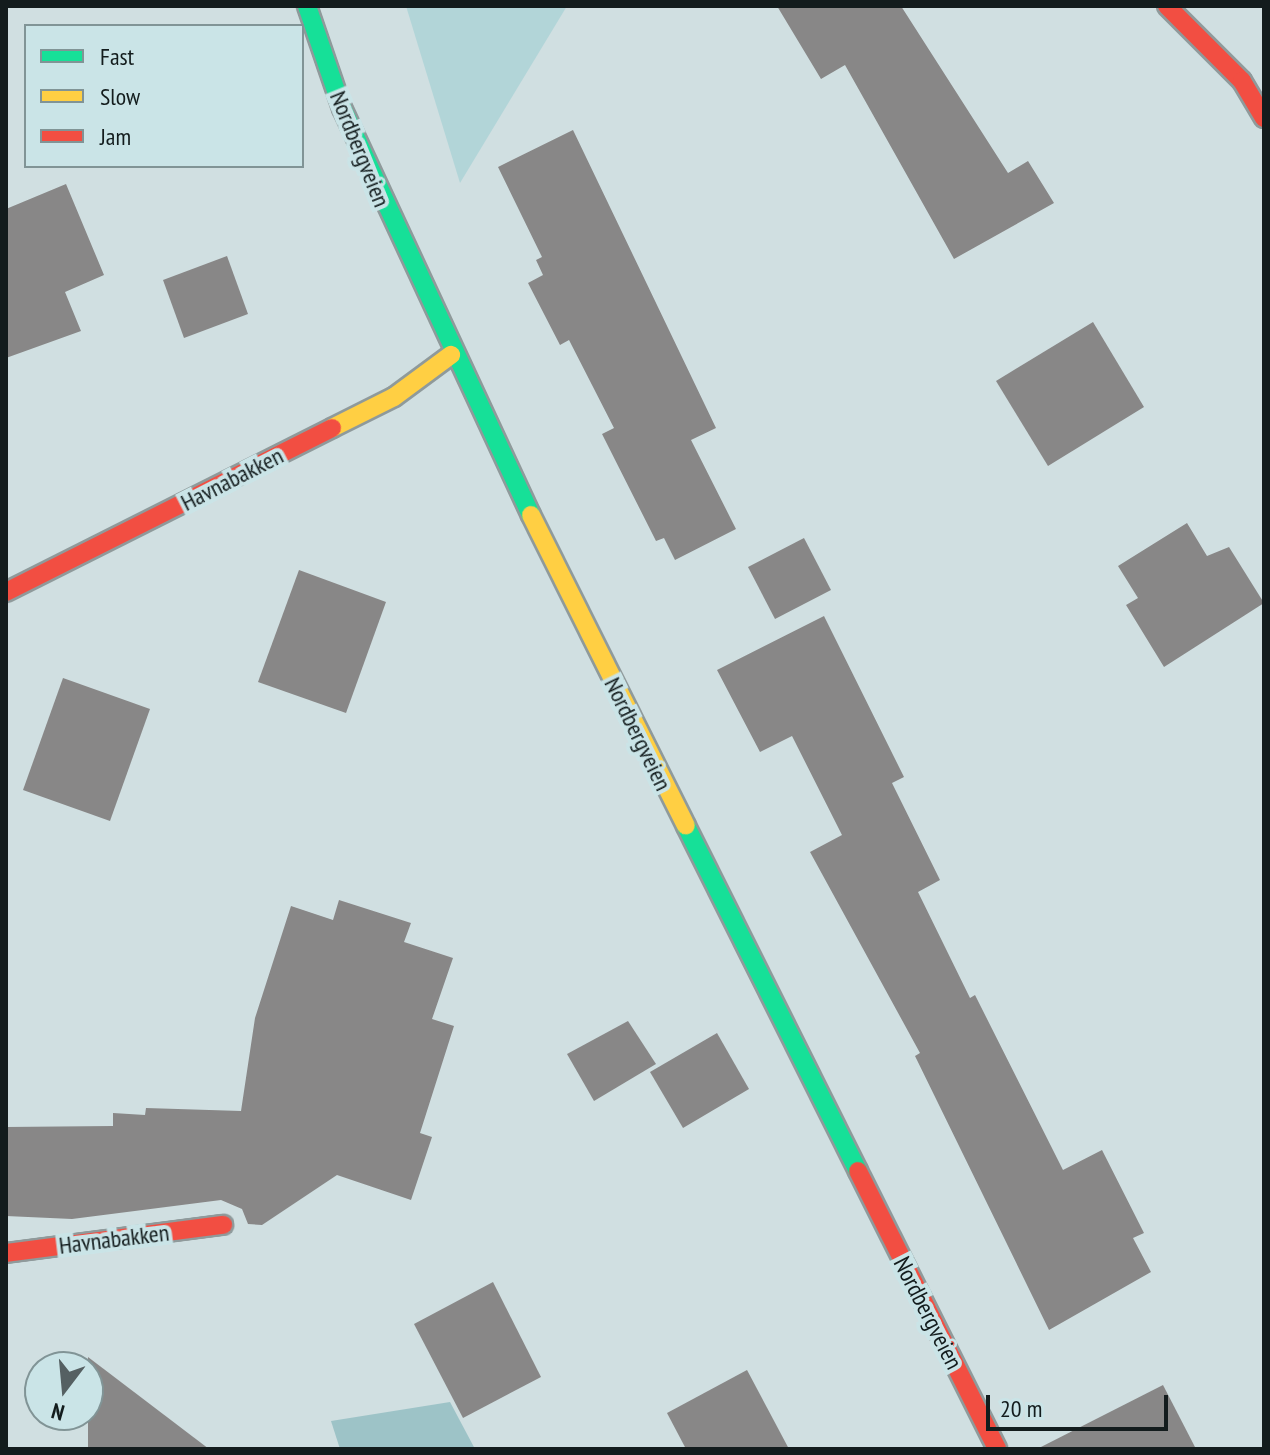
<!DOCTYPE html>
<style>
body{margin:0}
#map{position:relative;width:1270px;height:1455px;overflow:hidden;background:#d0dfe1;font-family:"PT Sans Narrow",sans-serif}
div>[style]{position:absolute}
.green>*{inset:0;background:#b2d5d8}
.forest>*{inset:0;background:#9dc3c7}
.building>*{inset:0;background:#888787}
.roads{filter:drop-shadow(2px 0 #8f9a9b) drop-shadow(-2px 0 #8f9a9b) drop-shadow(0 2px #8f9a9b) drop-shadow(0 -2px #8f9a9b)}
.fast>*{height:18px;margin:-9px;padding:0 9px;transform-origin:9px;border-radius:9px;background:#16e098}
.slow>*{height:18px;margin:-9px;padding:0 9px;transform-origin:9px;border-radius:9px;background:#ffcf43}
.jam>*{height:18px;margin:-9px;padding:0 9px;transform-origin:9px;border-radius:9px;background:#f24e42}
span{translate:-50% -50%;white-space:nowrap;text-align:center;line-height:1.15;-webkit-text-stroke:8px #cae4e7;paint-order:stroke}
.street-label{font-size:24px;color:#131c1d}
.frame{position:absolute;inset:0;border:8px solid #131c1d;pointer-events:none}
.legend{position:absolute;left:24px;top:24px;width:280px;height:144px;box-sizing:border-box;background:#cae4e7;border:2px solid #819496;margin:0;padding:10px 14px;list-style:none;font-size:24px;color:#131c1d}
.legend li{display:flex;align-items:center;gap:16px;height:40px}
.legend b{width:40px;border:2px solid #819496}
.north{position:absolute;left:24px;top:1351px;width:80px;height:80px;box-sizing:border-box;background:#cae4e7;border:2px solid #819496;border-radius:50%;rotate:196deg;font-size:22px;font-weight:700;line-height:32px;text-align:center;color:#131c1d}
.north::after{content:'';display:block;margin:auto;width:28px;height:36px;background:#556062;clip-path:polygon(50% 0,100% 100%,50% 72%,0 100%)}
.scale{position:absolute;left:986px;top:1395px;width:182px;height:36px;box-sizing:border-box;border:4px solid #131c1d;border-top:0;padding-left:10px;font-size:24px;line-height:28px;white-space:nowrap;color:#131c1d;-webkit-text-stroke:6px #cae4e7;paint-order:stroke}
</style>
<div id="map">
<div class="green">
<i style="clip-path:polygon(406px 6px,567px 6px,460px 183px)"></i>
</div>
<div class="forest">
<i style="clip-path:polygon(450px 1402px,475px 1449px,340px 1449px,331px 1421px)"></i>
</div>
<div class="building">
<i style="clip-path:polygon(777px 6px,901px 6px,1008px 173px,1028px 161px,1054px 203px,954px 259px,845px 65px,821px 79px)"></i>
<i style="clip-path:polygon(573px 130px,716px 428px,691px 440px,736px 529px,675px 560px,664px 538px,656px 541px,602px 434px,614px 428px,569px 340px,560px 345px,528px 283px,543px 275px,536px 260px,542px 257px,498px 167px)"></i>
<i style="clip-path:polygon(66px 184px,104px 275px,65px 292px,81px 331px,6px 358px,6px 209px)"></i>
<i style="clip-path:polygon(227px 256px,248px 314px,184px 338px,163px 280px)"></i>
<i style="clip-path:polygon(1093px 322px,1144px 407px,1048px 466px,996px 381px)"></i>
<i style="clip-path:polygon(1187px 523px,1207px 556px,1229px 547px,1264px 603px,1164px 667px,1126px 605px,1138px 598px,1118px 566px)"></i>
<i style="clip-path:polygon(804px 538px,831px 590px,775px 619px,748px 567px)"></i>
<i style="clip-path:polygon(299px 570px,386px 602px,346px 713px,258px 682px)"></i>
<i style="clip-path:polygon(824px 616px,904px 777px,892px 783px,940px 880px,918px 892px,970px 998px,975px 995px,1063px 1170px,1102px 1150px,1144px 1233px,1133px 1238px,1151px 1272px,1049px 1330px,915px 1056px,920px 1053px,810px 852px,842px 835px,792px 736px,760px 752px,717px 670px)"></i>
<i style="clip-path:polygon(63px 678px,150px 709px,110px 821px,23px 790px)"></i>
<i style="clip-path:polygon(339px 900px,411px 923px,404px 942px,453px 958px,432px 1019px,454px 1026px,420px 1133px,432px 1137px,411px 1200px,337px 1175px,262px 1225px,248px 1224px,242px 1209px,221px 1200px,72px 1219px,6px 1216px,6px 1127px,113px 1126px,113px 1113px,145px 1115px,146px 1108px,241px 1111px,255px 1018px,291px 906px,333px 920px)"></i>
<i style="clip-path:polygon(628px 1021px,656px 1064px,594px 1101px,567px 1054px)"></i>
<i style="clip-path:polygon(717px 1033px,749px 1089px,683px 1128px,650px 1072px)"></i>
<i style="clip-path:polygon(493px 1282px,541px 1377px,463px 1418px,414px 1324px)"></i>
<i style="clip-path:polygon(88px 1357px,209px 1449px,88px 1449px)"></i>
<i style="clip-path:polygon(747px 1370px,789px 1449px,686px 1449px,667px 1413px)"></i>
<i style="clip-path:polygon(1163px 1385px,1196px 1449px,1037px 1449px)"></i>
</div>
<div class="roads">
<div class="fast">
<i style="left:307px;top:6px;width:108px;rotate:71.1deg"></i>
<i style="left:342px;top:108px;width:449px;rotate:65.1deg"></i>
<i style="left:686px;top:826px;width:385px;rotate:63.5deg"></i>
</div>
<div class="slow">
<i style="left:332px;top:428px;width:69px;rotate:-26.6deg"></i>
<i style="left:394px;top:397px;width:71px;rotate:-36.4deg"></i>
<i style="left:531px;top:515px;width:347px;rotate:63.5deg"></i>
</div>
<div class="jam">
<i style="left:1167px;top:6px;width:106px;rotate:45deg"></i>
<i style="left:1242px;top:81px;width:43px;rotate:59.3deg"></i>
<i style="left:6px;top:592px;width:365px;rotate:-26.7deg"></i>
<i style="left:858px;top:1171px;width:311px;rotate:63.4deg"></i>
<i style="left:6px;top:1253px;width:219px;rotate:-7.4deg"></i>
</div>
</div>
<div class="street-label">
<span style="left:360px;top:149px;rotate:68deg">Nordbergveien</span>
<span style="left:232px;top:479px;rotate:-27deg">Havnabakken</span>
<span style="left:638px;top:734px;rotate:64deg">Nordbergveien</span>
<span style="left:114px;top:1239px;rotate:-7deg">Havnabakken</span>
<span style="left:928px;top:1313px;rotate:63deg">Nordbergveien</span>
</div>
<div class="frame"></div>
<ul class="legend">
<li><b style="height:10px;background:#16e098"></b>Fast</li>
<li><b style="height:10px;background:#ffcf43"></b>Slow</li>
<li><b style="height:10px;background:#f24e42"></b>Jam</li>
</ul>
<div class="north">N</div>
<div class="scale">20 m</div>
</div>
